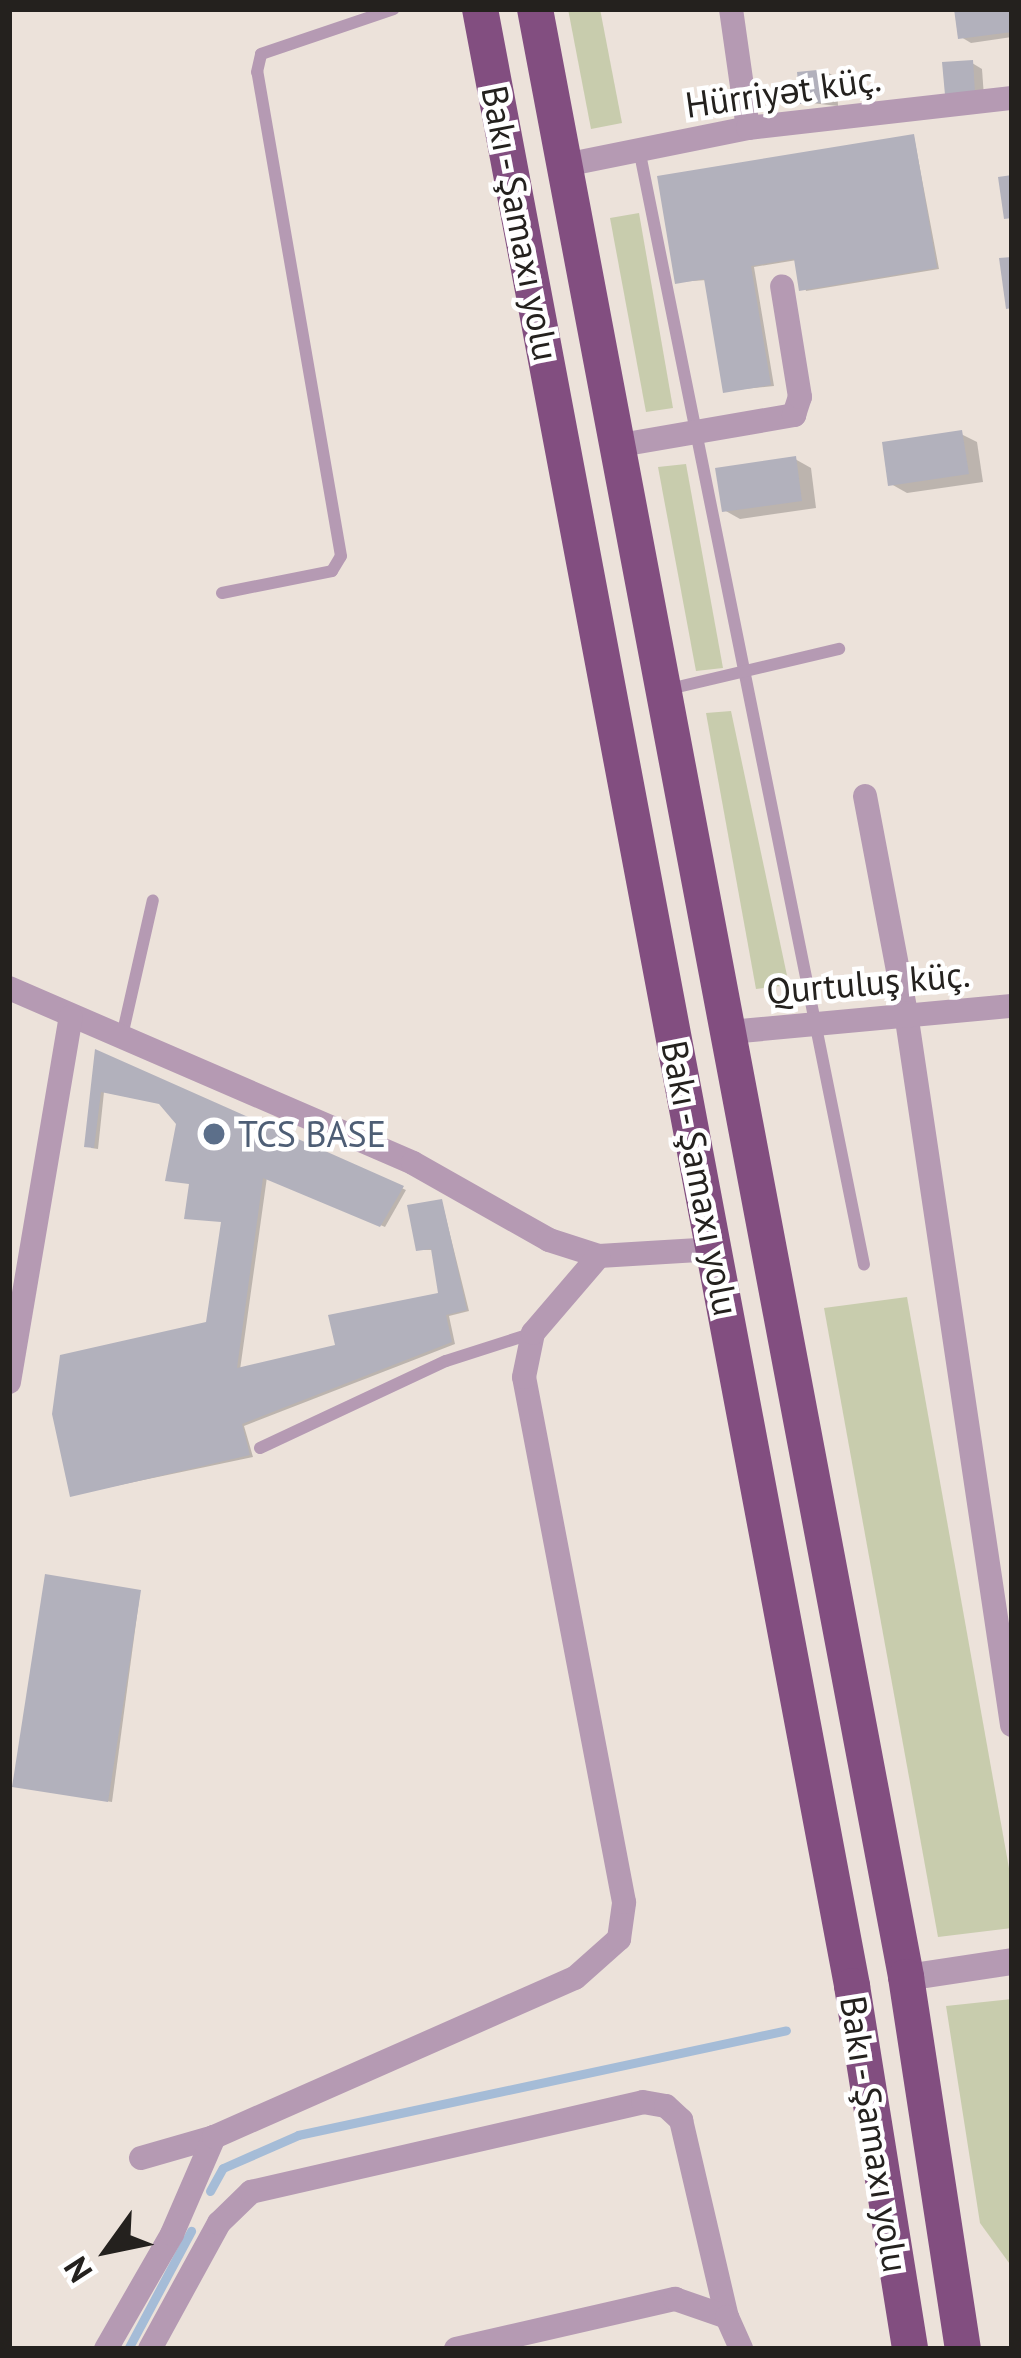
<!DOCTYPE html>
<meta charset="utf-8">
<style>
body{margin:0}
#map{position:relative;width:1021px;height:2358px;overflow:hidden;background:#ece2da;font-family:"PT Sans",sans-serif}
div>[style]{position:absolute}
.green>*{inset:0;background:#c8ccad}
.shadow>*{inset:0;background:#0003}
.stream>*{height:9px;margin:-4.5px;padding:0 4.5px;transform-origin:4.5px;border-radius:4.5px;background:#a5bcd7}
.building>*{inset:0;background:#b2b1bc}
.service>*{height:12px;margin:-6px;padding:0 6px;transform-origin:6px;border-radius:6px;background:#b59ab3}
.minor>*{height:24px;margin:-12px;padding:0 12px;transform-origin:12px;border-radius:12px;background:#b59ab3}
.tertiary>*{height:27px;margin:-13.5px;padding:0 13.5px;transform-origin:13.5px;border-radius:13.5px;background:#b59ab3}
.trunk>*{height:36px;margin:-18px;padding:0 18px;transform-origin:18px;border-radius:18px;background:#824e80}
.dots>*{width:33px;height:33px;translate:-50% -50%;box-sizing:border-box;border:6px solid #fff;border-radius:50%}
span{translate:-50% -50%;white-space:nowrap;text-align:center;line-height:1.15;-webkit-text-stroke:9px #fff;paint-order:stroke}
.street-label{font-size:36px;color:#24211e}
.service-label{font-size:36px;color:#4e5e75}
.left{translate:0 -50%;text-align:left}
.frame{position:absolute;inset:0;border:12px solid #24211e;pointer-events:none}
.north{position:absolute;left:48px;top:2190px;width:120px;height:120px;-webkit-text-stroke:9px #fff;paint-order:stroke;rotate:237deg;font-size:33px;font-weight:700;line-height:48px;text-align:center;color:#24211e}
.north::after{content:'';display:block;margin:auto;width:42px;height:54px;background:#24211e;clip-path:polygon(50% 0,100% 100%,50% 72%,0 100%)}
</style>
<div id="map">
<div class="green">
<i style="clip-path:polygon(568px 9px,600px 9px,622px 123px,591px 129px)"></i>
<i style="clip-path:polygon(639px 213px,673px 408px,646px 412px,610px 218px)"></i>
<i style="clip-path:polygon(686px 464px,723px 668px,696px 671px,658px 467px)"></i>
<i style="clip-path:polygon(731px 711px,789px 985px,756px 989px,706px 713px)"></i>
<i style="clip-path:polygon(907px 1297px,1012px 1885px,1012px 1928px,938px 1937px,824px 1308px)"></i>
<i style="clip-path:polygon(1012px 1999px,1012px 2267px,980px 2223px,946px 2006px)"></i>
</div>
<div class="shadow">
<i style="clip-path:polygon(957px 9px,1012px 9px,1012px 37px,971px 43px,961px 37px)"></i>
<i style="clip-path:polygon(972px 63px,982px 69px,984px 97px,958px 99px)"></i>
<i style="clip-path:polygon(827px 72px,837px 78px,838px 106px,802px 102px)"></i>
<i style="clip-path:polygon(914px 137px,939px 269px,806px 291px,797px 260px,754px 267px,774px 386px,725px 391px,707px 280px,678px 282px)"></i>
<i style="clip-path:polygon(961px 434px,977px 442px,983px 482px,907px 493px,891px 484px)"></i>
<i style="clip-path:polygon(795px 459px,811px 468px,816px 508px,740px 519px,724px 510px)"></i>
<i style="clip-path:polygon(97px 1053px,406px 1190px,385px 1227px,267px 1177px,240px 1370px,338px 1347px,441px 1296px,434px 1250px,418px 1250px,442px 1202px,469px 1311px,449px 1316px,455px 1344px,244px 1426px,253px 1457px,72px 1495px,209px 1325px,224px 1222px,192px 1184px,179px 1123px,163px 1104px,104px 1092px,98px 1149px,91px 1148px)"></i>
<i style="clip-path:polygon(140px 1593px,112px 1802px,19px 1787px)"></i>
</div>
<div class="stream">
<i style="left:210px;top:2191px;width:26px;rotate:-61deg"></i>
<i style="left:223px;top:2168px;width:82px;rotate:-23.7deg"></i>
<i style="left:298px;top:2135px;width:499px;rotate:-12.1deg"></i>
<i style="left:128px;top:2349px;width:134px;rotate:-61.9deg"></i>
</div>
<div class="building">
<i style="clip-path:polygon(954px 9px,1012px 9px,1012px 32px,958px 39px)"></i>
<i style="clip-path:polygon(973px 60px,975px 93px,945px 95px,942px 62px)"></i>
<i style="clip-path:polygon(827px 69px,830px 102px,800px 104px,797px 72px)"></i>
<i style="clip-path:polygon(914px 134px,937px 268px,799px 291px,794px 259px,751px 266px,771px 385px,723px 393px,704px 279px,675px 284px,657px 176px)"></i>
<i style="clip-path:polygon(1012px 175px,1012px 218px,1004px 219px,998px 177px)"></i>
<i style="clip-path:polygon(1012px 257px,1012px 308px,1006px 309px,999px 258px)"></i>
<i style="clip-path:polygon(962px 430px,969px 474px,888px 486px,882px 442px)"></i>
<i style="clip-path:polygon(796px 456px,802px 501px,722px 512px,715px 468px)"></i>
<i style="clip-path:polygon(95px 1049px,404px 1186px,380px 1227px,263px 1178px,237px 1368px,335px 1345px,328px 1315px,438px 1293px,431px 1249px,416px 1251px,407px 1205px,442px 1199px,467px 1310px,446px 1315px,452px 1342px,242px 1424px,250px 1455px,70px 1497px,52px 1414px,60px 1355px,206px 1322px,221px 1222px,184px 1219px,189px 1184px,165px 1181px,176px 1124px,159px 1104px,101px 1092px,94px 1148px,84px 1147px)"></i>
<i style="clip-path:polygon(45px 1574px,141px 1590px,108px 1802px,12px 1787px)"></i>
</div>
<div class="service">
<i style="left:639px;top:149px;width:1138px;rotate:78.6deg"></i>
<i style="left:222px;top:593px;width:112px;rotate:-11.3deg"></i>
<i style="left:332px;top:571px;width:17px;rotate:-59deg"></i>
<i style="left:341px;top:556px;width:491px;rotate:-99.8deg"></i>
<i style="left:257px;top:72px;width:18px;rotate:-77deg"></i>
<i style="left:261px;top:54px;width:140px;rotate:-18.7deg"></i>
<i style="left:665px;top:690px;width:179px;rotate:-13.3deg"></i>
<i style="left:122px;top:1036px;width:139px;rotate:-77.2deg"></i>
<i style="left:260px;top:1448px;width:205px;rotate:-25.1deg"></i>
<i style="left:446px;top:1361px;width:91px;rotate:-17.8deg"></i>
</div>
<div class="minor">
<i style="left:731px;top:9px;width:120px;rotate:81.9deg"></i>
<i style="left:565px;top:165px;width:187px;rotate:-11.4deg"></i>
<i style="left:748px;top:128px;width:266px;rotate:-6.5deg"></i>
<i style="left:615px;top:446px;width:182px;rotate:-9.8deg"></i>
<i style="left:794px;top:415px;width:19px;rotate:-72deg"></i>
<i style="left:800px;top:397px;width:112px;rotate:-99.2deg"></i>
<i style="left:865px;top:796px;width:221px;rotate:79.3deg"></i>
<i style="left:906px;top:1013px;width:720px;rotate:81.53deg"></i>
<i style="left:9px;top:988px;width:440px;rotate:23.4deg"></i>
<i style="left:413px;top:1163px;width:156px;rotate:29.5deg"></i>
<i style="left:549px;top:1240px;width:52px;rotate:17.7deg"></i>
<i style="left:599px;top:1256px;width:116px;rotate:-3.5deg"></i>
<i style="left:730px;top:1032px;width:283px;rotate:-5.3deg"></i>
<i style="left:9px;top:1382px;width:370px;rotate:-80.4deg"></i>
<i style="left:141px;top:2158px;width:76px;rotate:-16deg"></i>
<i style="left:106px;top:2349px;width:133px;rotate:-60.1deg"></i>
<i style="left:172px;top:2234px;width:106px;rotate:-66.6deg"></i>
<i style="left:214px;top:2137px;width:394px;rotate:-23.8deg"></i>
<i style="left:575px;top:1978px;width:59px;rotate:-41.6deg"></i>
<i style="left:619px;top:1939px;width:37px;rotate:-82deg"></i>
<i style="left:624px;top:1902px;width:534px;rotate:-100.78deg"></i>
<i style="left:524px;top:1377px;width:45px;rotate:-78.4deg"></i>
<i style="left:533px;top:1333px;width:101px;rotate:-49.4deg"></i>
<i style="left:150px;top:2349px;width:144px;rotate:-61.3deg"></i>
<i style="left:219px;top:2223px;width:45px;rotate:-44.1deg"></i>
<i style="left:251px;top:2192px;width:402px;rotate:-12.9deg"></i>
<i style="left:643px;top:2102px;width:23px;rotate:10deg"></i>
<i style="left:666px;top:2106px;width:21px;rotate:43deg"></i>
<i style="left:681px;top:2120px;width:202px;rotate:76.9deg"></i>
<i style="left:456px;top:2349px;width:225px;rotate:-12.9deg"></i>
<i style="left:675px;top:2299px;width:55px;rotate:19.1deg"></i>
<i style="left:727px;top:2317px;width:35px;rotate:66deg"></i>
</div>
<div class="tertiary">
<i style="left:906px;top:1977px;width:107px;rotate:-8.6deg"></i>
</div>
<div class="trunk">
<i style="left:480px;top:9px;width:2012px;rotate:79.34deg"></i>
<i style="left:852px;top:1986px;width:368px;rotate:80.9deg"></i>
<i style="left:535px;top:9px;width:2003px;rotate:79.32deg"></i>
<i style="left:906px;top:1977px;width:376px;rotate:81.3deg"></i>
</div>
<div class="dots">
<i style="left:214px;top:1134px;background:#5c6f8a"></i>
</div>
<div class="street-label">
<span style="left:783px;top:91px;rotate:-8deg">Hürriyət küç.</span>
<span style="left:521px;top:223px;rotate:79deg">Bakı - Şamaxı yolu</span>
<span style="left:868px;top:982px;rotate:-5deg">Qurtuluş küç.</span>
<span style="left:701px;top:1178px;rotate:79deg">Bakı - Şamaxı yolu</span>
<span style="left:875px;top:2134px;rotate:81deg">Bakı - Şamaxı yolu</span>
</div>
<div class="service-label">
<span class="left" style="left:238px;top:1134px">TCS BASE</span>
</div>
<div class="frame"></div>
<div class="north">N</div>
</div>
